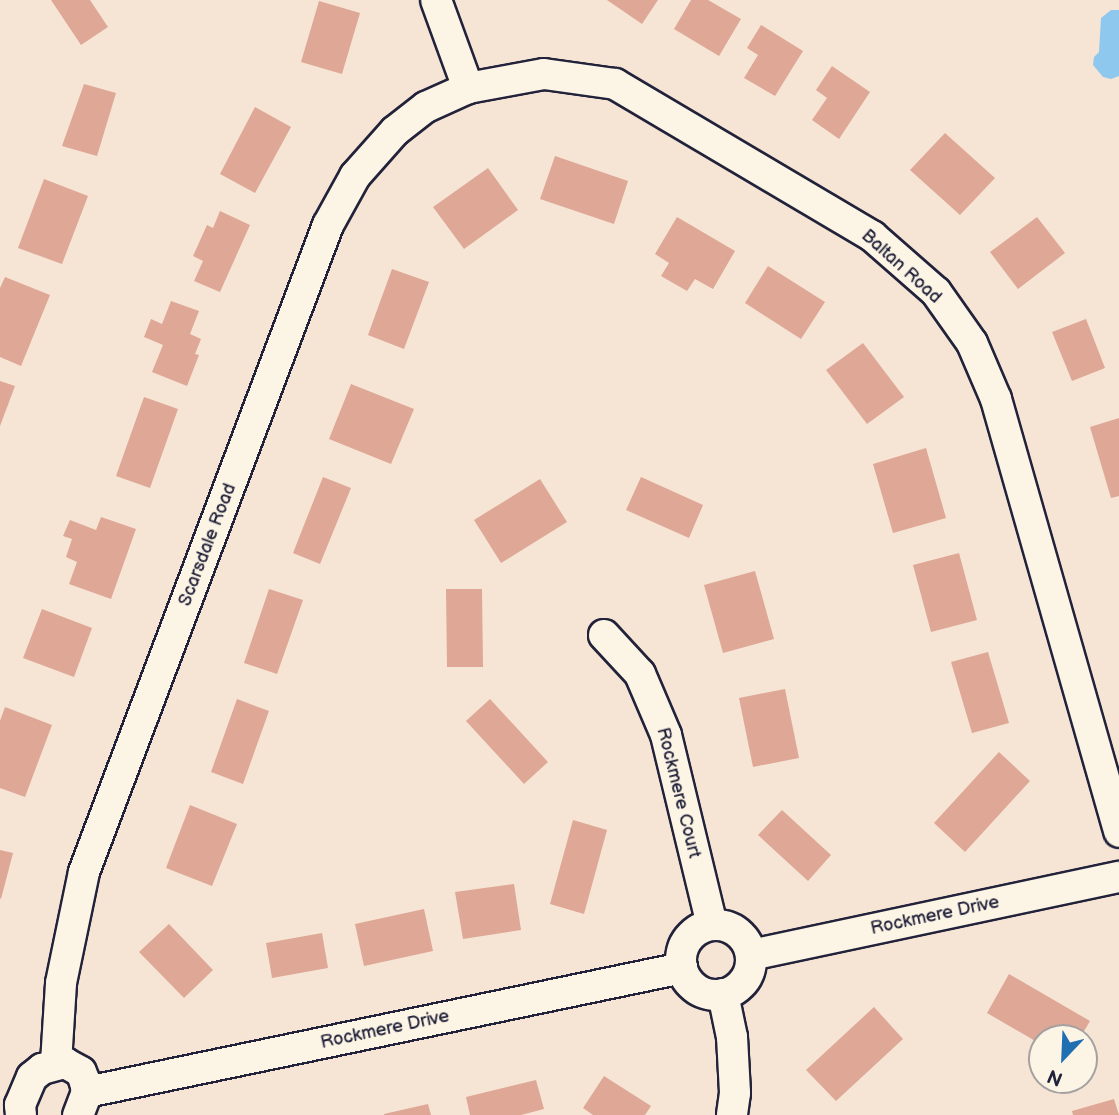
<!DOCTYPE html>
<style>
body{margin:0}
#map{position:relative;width:1119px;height:1115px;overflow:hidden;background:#f6e5d5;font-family:"Balsamiq Sans",sans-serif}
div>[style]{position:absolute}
.water>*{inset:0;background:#8fc8ee}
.building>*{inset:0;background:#dea796}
.roads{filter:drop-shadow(2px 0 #22223b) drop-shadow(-2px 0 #22223b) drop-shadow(0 2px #22223b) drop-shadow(0 -2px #22223b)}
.minor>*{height:30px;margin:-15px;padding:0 15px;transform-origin:15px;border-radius:15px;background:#fcf5e5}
.minor>.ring{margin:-15px;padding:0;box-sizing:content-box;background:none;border:30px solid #fcf5e5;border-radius:50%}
span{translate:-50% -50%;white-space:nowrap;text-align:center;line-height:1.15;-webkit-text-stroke:7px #fcf5e5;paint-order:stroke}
.street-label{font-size:18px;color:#22223b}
.north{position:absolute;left:1028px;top:1024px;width:70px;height:70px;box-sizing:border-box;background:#fcf5e5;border:2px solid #a5a1a1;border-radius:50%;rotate:203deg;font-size:19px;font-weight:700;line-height:28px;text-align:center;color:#22223b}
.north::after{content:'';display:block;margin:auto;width:24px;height:32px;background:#1f6fb2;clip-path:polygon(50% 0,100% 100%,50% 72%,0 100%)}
</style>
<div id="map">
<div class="water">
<i style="clip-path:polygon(1111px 10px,1119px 10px,1119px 76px,1111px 79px,1103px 77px,1093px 65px,1094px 57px,1099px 52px,1101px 18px)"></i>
</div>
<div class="building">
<i style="clip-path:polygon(51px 0,90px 0,108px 27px,81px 45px)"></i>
<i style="clip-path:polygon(607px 0,658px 0,642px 24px)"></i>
<i style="clip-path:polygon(691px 0,708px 0,741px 19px,719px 56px,674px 29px)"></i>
<i style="clip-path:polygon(319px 1px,360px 13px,342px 74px,301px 62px)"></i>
<i style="clip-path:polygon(761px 25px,803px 51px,775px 96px,744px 78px,758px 55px,747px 48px)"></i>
<i style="clip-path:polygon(832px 66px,870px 92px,839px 139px,812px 120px,827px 98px,816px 90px)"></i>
<i style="clip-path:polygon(84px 84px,116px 93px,97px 156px,62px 146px)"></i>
<i style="clip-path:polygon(255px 107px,291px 127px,255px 193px,220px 174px)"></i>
<i style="clip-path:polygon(945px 133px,995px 178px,960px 215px,910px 170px)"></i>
<i style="clip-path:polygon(555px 156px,628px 181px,614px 224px,540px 199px)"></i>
<i style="clip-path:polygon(488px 168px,518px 210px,464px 249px,433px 207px)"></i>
<i style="clip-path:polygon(44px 179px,88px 196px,62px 264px,18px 248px)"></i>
<i style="clip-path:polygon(220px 211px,250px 225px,220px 292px,194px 281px,203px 261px,193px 256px,207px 225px,213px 228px)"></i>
<i style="clip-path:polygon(677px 217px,735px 251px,713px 289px,695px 279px,687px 291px,661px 276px,669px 263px,655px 254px)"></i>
<i style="clip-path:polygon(1037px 217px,1065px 253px,1018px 289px,990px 252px)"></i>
<i style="clip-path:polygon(768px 266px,825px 302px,801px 339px,745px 303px)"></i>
<i style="clip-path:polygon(392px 269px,429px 282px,404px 349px,368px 335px)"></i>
<i style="clip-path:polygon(5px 277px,50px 295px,21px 366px,0 357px,0 288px)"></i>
<i style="clip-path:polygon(171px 301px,199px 311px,190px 334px,201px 339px,195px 354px,199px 355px,187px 386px,152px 372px,163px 345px,144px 337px,151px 319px,162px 324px)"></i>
<i style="clip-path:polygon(1086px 319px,1105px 368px,1072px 381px,1052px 332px)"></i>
<i style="clip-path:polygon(863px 343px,904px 397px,867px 424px,826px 370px)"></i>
<i style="clip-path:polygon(0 381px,15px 386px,0 426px)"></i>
<i style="clip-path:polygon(351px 384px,414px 409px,391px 464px,329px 439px)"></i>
<i style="clip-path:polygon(144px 397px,178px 409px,150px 488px,116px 476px)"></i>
<i style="clip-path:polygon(1119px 418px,1119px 496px,1111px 498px,1090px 427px)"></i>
<i style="clip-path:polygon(926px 448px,946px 518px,893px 533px,873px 464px)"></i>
<i style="clip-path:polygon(323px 477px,351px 488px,320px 564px,293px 553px)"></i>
<i style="clip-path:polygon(641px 477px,703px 505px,689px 538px,626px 510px)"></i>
<i style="clip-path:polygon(540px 479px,567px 522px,501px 563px,474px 520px)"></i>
<i style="clip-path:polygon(101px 517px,136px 529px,111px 599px,69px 584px,77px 562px,66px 557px,72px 539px,63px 536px,70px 520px,96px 530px)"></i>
<i style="clip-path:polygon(959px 553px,977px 620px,931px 632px,913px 565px)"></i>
<i style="clip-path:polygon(755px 571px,774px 639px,723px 653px,704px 585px)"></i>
<i style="clip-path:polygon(269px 589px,303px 600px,277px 674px,244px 663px)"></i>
<i style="clip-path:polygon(446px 589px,482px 589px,483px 667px,447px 667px)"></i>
<i style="clip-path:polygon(42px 609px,92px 628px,74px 677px,23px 658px)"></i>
<i style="clip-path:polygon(988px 652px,1009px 723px,972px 733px,951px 662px)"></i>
<i style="clip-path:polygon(785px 689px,799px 758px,753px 767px,739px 698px)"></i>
<i style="clip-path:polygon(237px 699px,269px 711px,243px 784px,211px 772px)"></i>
<i style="clip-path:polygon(490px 699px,548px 762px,524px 784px,466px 721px)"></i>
<i style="clip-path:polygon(5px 707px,52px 725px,25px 797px,0 788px,0 721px)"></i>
<i style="clip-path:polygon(999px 752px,1030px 781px,965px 852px,934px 823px)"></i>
<i style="clip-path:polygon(190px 805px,237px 824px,212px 886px,166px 868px)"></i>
<i style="clip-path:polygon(782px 810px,831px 855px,808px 881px,758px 835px)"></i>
<i style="clip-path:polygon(573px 820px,607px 830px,584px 914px,550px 904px)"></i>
<i style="clip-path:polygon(0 850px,13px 853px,1px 899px,0 898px)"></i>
<i style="clip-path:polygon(514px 884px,521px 930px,463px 939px,455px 892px)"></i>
<i style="clip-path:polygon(424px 909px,433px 951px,364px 966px,355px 924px)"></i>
<i style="clip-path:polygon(169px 924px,213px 970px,184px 998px,139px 952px)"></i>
<i style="clip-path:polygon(322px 933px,328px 968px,272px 978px,266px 943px)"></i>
<i style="clip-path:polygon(1009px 974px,1090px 1021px,1080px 1038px,1042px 1038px,1042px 1045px,987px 1013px)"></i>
<i style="clip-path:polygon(874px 1007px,903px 1039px,836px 1101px,806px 1070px)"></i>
<i style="clip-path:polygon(604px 1076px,651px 1106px,645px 1115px,593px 1115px,583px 1108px)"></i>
<i style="clip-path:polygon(536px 1080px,544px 1109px,521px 1115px,470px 1115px,466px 1097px)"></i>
<i style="clip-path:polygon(1114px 1099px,1119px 1115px,1073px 1115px,1072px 1111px)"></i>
<i style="clip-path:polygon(428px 1104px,431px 1115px,384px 1115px,384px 1114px)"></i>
</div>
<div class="roads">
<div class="minor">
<i style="left:436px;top:0;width:94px;rotate:70deg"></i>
<i style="left:604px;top:635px;width:53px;rotate:47.3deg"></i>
<i style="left:640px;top:674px;width:66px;rotate:66.9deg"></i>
<i style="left:666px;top:735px;width:195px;rotate:76.4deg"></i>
<i class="ring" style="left:681px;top:925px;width:40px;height:40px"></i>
<i style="left:751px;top:955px;width:376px;rotate:-12deg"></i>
<i style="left:723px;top:994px;width:44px;rotate:78.2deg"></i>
<i style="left:732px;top:1037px;width:56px;rotate:86.9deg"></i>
<i style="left:735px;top:1093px;width:22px;rotate:98deg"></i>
<i style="left:56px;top:1063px;width:80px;rotate:-86.4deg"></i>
<i style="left:61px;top:983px;width:113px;rotate:-78.3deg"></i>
<i style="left:84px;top:872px;width:691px;rotate:-69.34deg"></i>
<i style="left:328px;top:225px;width:56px;rotate:-61.1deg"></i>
<i style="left:355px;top:176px;width:60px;rotate:-48.4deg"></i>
<i style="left:395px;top:131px;width:39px;rotate:-38deg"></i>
<i style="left:426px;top:107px;width:46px;rotate:-24.3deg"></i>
<i style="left:468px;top:88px;width:77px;rotate:-10.4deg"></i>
<i style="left:544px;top:74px;width:72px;rotate:8deg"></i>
<i style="left:615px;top:84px;width:299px;rotate:30.6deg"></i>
<i style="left:872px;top:236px;width:85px;rotate:41.2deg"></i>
<i style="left:936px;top:292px;width:62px;rotate:54.8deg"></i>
<i style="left:972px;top:343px;width:61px;rotate:66.8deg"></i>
<i style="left:996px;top:399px;width:450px;rotate:74.1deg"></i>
<i style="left:87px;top:1092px;width:608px;rotate:-11.77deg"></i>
<i style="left:21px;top:1115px;width:10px;rotate:-96deg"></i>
<i style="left:20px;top:1105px;width:30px;rotate:-67deg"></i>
<i style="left:32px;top:1077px;width:13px;rotate:-39deg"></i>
<i style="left:42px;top:1069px;width:24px;rotate:-15deg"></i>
<i style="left:65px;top:1063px;width:18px;rotate:29deg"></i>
<i style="left:81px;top:1072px;width:11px;rotate:68deg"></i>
<i style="left:85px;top:1082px;width:10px;rotate:79deg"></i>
<i style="left:87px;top:1092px;width:25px;rotate:111deg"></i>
</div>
</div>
<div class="street-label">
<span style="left:901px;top:267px;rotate:42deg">Baltan Road</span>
<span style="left:208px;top:545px;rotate:-69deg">Scarsdale Road</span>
<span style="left:678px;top:793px;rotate:76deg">Rockmere Court</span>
<span style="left:935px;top:916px;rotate:-12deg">Rockmere Drive</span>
<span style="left:385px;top:1030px;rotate:-12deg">Rockmere Drive</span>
</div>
<div class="north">N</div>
</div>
